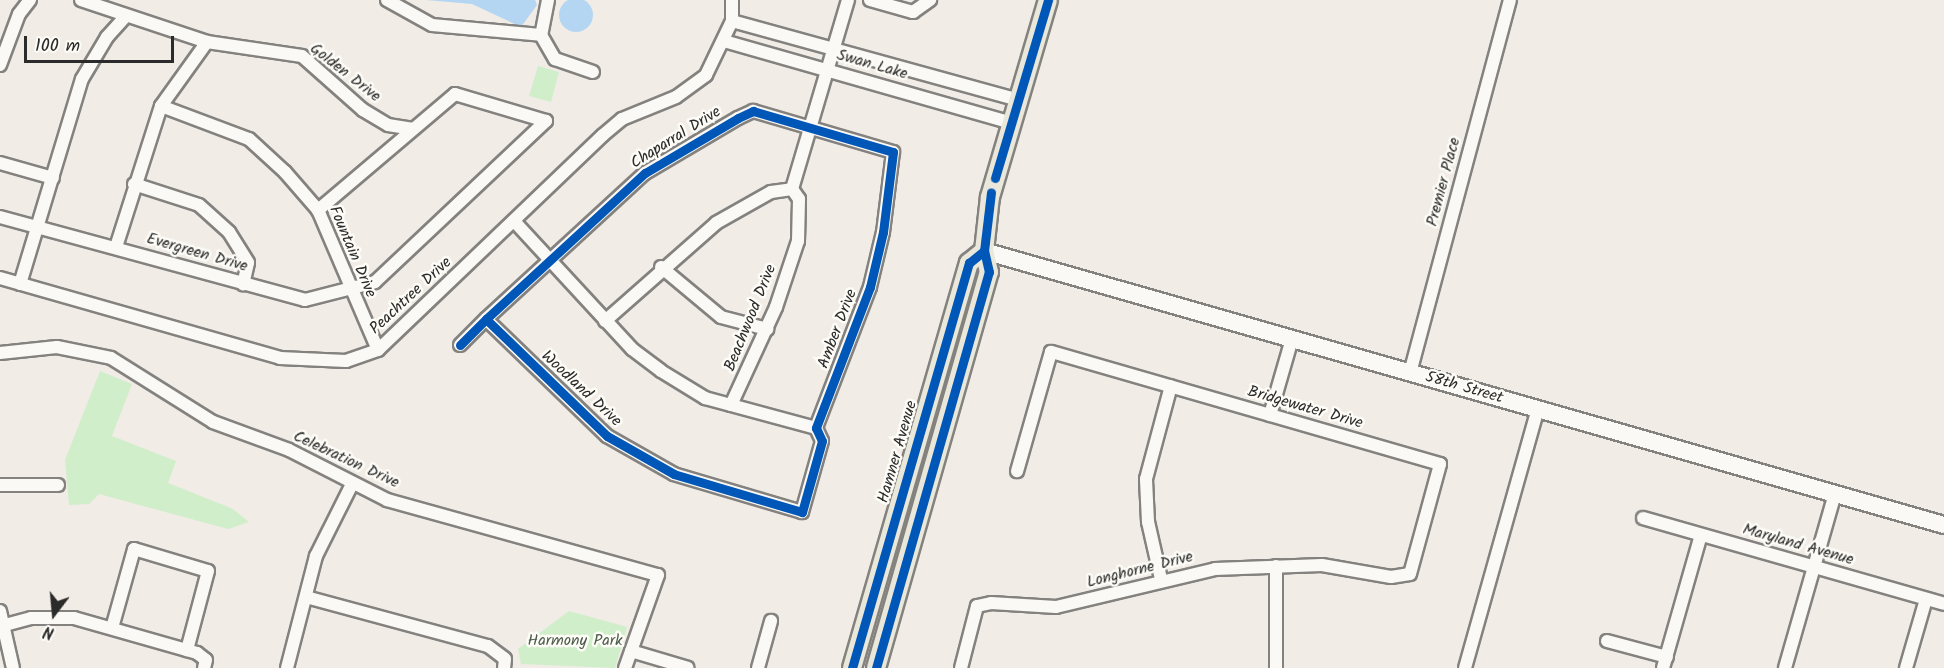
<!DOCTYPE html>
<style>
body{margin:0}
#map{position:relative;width:1944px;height:668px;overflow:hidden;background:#f1ece6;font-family:Kalam,sans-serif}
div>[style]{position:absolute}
.green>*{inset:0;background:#d0eeca}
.water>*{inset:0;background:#b4d6f2}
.round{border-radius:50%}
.roads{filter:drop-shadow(2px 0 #84827f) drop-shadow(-2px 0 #84827f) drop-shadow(0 2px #84827f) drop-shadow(0 -2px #84827f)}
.street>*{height:12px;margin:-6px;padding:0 6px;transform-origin:6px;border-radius:6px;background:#faf9f6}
.secondary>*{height:16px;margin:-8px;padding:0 8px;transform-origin:8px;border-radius:8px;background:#faf9f6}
.primary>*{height:18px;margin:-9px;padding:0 9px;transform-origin:9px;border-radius:9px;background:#eae8da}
.cycleway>*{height:9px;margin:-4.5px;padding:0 4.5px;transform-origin:4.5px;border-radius:4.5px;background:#0057b8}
span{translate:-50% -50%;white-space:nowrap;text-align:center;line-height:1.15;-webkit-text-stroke:5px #fdfcf7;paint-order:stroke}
.street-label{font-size:16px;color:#2b2b2b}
.park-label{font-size:16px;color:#4e5c4d}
.north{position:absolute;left:24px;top:584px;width:60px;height:60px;-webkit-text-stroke:4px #fdfcf7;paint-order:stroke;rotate:196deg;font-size:16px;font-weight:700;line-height:24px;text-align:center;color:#2b2b2b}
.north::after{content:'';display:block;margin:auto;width:21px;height:27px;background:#2b2b2b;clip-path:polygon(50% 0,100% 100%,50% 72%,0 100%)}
.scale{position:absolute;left:24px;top:36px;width:150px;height:27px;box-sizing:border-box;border:3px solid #2b2b2b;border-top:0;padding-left:8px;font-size:18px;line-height:21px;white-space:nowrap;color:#2b2b2b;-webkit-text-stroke:4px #fdfcf7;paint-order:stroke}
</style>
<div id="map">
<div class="green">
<i style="clip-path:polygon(538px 66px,559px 72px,551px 102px,529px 96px)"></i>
<i style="clip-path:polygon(100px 371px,132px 384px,112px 436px,176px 461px,168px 483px,233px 509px,249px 522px,228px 529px,99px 494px,89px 504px,69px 505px,65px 460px)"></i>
<i style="clip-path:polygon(569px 611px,627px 627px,615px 668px,521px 664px,518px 649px)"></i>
</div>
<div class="water">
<i class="round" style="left:559px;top:-2px;width:34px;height:34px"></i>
<i style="clip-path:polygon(426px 0,535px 0,537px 5px,521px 27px,472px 4px)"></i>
</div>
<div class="roads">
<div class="street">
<i style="left:81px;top:0;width:133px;rotate:18.4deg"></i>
<i style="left:207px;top:42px;width:96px;rotate:8.4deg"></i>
<i style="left:302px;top:56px;width:81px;rotate:41.5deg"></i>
<i style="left:363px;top:110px;width:29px;rotate:31deg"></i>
<i style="left:388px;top:125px;width:24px;rotate:9deg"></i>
<i style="left:387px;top:0;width:51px;rotate:29.1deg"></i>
<i style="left:432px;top:25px;width:109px;rotate:5.2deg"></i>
<i style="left:548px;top:0;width:36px;rotate:101deg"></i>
<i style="left:541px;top:35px;width:28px;rotate:60deg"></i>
<i style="left:555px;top:59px;width:40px;rotate:18.9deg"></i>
<i style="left:870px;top:0;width:45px;rotate:15.6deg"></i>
<i style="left:913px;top:12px;width:21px;rotate:-35deg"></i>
<i style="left:732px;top:21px;width:297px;rotate:15.4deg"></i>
<i style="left:724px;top:41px;width:298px;rotate:15.9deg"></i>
<i style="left:0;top:65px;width:54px;rotate:-69.6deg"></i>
<i style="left:19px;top:14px;width:18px;rotate:-52deg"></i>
<i style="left:161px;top:106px;width:94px;rotate:20.6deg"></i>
<i style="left:249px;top:139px;width:49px;rotate:42.5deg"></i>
<i style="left:285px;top:172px;width:50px;rotate:49deg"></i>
<i style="left:318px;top:210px;width:152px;rotate:66.8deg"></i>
<i style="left:0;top:163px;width:55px;rotate:15.8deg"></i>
<i style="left:134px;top:184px;width:68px;rotate:17.9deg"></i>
<i style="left:199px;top:205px;width:40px;rotate:42deg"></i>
<i style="left:229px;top:232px;width:36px;rotate:58deg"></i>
<i style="left:248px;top:263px;width:22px;rotate:103deg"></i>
<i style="left:0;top:217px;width:316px;rotate:15.2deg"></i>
<i style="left:305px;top:300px;width:72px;rotate:-14.4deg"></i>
<i style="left:375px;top:282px;width:235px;rotate:-43.3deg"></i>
<i style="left:546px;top:121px;width:95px;rotate:-163.5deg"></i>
<i style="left:455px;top:94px;width:180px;rotate:139.7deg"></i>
<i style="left:514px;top:221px;width:174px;rotate:47.3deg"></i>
<i style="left:632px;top:349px;width:36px;rotate:37deg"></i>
<i style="left:661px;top:371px;width:52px;rotate:31.5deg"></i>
<i style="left:705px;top:398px;width:115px;rotate:15.1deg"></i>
<i style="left:116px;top:247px;width:148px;rotate:-72.3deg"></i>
<i style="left:161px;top:106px;width:79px;rotate:-54.3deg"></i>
<i style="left:661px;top:267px;width:78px;rotate:39.8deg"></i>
<i style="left:721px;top:317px;width:48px;rotate:14.6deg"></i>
<i style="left:0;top:278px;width:291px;rotate:15.9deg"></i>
<i style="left:280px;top:358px;width:66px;rotate:2.6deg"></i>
<i style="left:346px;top:361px;width:34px;rotate:-19deg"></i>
<i style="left:378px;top:350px;width:311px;rotate:-43.7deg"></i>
<i style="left:603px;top:135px;width:25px;rotate:-40deg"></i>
<i style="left:622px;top:119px;width:58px;rotate:-22.2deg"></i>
<i style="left:676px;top:97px;width:37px;rotate:-36deg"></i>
<i style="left:706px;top:75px;width:60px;rotate:-64.3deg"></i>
<i style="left:732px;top:21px;width:21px;rotate:-90deg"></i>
<i style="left:20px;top:284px;width:214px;rotate:-73.2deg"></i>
<i style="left:82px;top:79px;width:49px;rotate:-59.2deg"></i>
<i style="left:107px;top:37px;width:28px;rotate:-48deg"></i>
<i style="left:605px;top:321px;width:148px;rotate:-41.4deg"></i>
<i style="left:716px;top:223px;width:63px;rotate:-29.4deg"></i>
<i style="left:771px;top:192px;width:21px;rotate:-8deg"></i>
<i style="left:460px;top:345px;width:37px;rotate:-45deg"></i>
<i style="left:486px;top:319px;width:216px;rotate:-42.6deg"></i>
<i style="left:645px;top:173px;width:108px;rotate:-30.6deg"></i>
<i style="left:738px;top:118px;width:17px;rotate:-25deg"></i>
<i style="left:753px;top:111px;width:146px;rotate:16.3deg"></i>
<i style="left:893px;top:152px;width:81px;rotate:97.1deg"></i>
<i style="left:883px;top:232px;width:57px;rotate:103.3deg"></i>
<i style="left:870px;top:287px;width:151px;rotate:111deg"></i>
<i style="left:816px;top:428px;width:14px;rotate:65deg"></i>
<i style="left:822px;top:441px;width:74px;rotate:105.7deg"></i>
<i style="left:802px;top:512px;width:134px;rotate:-163.5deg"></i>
<i style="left:674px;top:474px;width:77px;rotate:-150.4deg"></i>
<i style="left:607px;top:436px;width:168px;rotate:-136deg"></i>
<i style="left:0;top:353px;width:57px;rotate:-6deg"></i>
<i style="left:57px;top:347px;width:55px;rotate:11.5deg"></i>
<i style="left:111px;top:358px;width:120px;rotate:32.1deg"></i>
<i style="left:213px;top:422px;width:81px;rotate:20.2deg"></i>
<i style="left:289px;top:450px;width:110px;rotate:27deg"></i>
<i style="left:387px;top:500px;width:281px;rotate:15.5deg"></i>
<i style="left:658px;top:575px;width:99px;rotate:109.5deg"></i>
<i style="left:1410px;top:373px;width:386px;rotate:-75deg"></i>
<i style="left:731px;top:405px;width:108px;rotate:-65.3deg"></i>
<i style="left:776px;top:307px;width:70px;rotate:-71.6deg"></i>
<i style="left:798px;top:241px;width:42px;rotate:-88.6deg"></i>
<i style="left:799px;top:199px;width:12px;rotate:-125deg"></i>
<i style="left:792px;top:189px;width:197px;rotate:-73.5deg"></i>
<i style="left:1270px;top:415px;width:79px;rotate:-73.9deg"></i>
<i style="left:0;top:485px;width:58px"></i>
<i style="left:1643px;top:518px;width:313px;rotate:15.9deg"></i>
<i style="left:1161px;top:579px;width:58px;rotate:-102.8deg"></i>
<i style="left:1148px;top:522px;width:43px;rotate:-92.7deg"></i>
<i style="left:1146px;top:479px;width:96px;rotate:-75deg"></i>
<i style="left:306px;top:597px;width:188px;rotate:15.1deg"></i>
<i style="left:488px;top:646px;width:21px;rotate:37deg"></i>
<i style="left:505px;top:659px;width:9px;rotate:96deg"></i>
<i style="left:0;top:611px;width:58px;rotate:77.2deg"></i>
<i style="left:5px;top:625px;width:27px;rotate:-15deg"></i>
<i style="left:31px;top:618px;width:43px"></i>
<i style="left:74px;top:618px;width:128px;rotate:15.9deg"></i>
<i style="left:197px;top:653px;width:11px;rotate:38deg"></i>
<i style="left:206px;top:660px;width:8px;rotate:104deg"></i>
<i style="left:112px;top:628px;width:82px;rotate:-74.4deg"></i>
<i style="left:134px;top:549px;width:77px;rotate:16.6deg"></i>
<i style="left:208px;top:571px;width:82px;rotate:104.9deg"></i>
<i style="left:1607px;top:641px;width:62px;rotate:14.9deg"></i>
<i style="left:631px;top:651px;width:59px;rotate:16.6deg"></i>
<i style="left:287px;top:668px;width:116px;rotate:-75.5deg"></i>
<i style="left:316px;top:556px;width:80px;rotate:-63.4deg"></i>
<i style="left:758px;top:668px;width:49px;rotate:-74.5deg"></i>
<i style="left:961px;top:668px;width:64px;rotate:-75.5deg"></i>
<i style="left:977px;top:606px;width:14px;rotate:-12deg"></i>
<i style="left:991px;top:603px;width:65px;rotate:3.5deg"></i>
<i style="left:1056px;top:607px;width:163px;rotate:-13.4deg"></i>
<i style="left:1215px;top:569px;width:107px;rotate:-2.1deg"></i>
<i style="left:1322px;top:565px;width:70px;rotate:9.9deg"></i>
<i style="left:1391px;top:577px;width:19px;rotate:-9deg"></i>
<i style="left:1410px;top:574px;width:114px;rotate:-74.7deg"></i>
<i style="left:1440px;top:464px;width:405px;rotate:-163.9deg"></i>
<i style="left:1051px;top:352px;width:124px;rotate:105.9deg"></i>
<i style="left:1276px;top:668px;width:102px;rotate:-90deg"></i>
<i style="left:1465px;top:668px;width:269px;rotate:-74.3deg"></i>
<i style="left:1663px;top:668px;width:138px;rotate:-74.1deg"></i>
<i style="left:1785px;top:668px;width:181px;rotate:-74deg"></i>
<i style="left:1906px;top:668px;width:72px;rotate:-73.8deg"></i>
</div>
<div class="secondary">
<i style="left:984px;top:251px;width:998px;rotate:15.93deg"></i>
</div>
<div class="primary">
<i style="left:852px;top:668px;width:422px;rotate:-73.9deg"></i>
<i style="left:969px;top:263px;width:19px;rotate:-39deg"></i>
<i style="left:876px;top:668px;width:412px;rotate:-74.1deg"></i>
<i style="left:989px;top:272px;width:22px;rotate:-103deg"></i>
<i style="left:984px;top:251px;width:54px;rotate:-83.7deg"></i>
<i style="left:990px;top:197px;width:205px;rotate:-73.6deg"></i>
</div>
</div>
<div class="cycleway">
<i style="left:995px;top:178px;width:186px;rotate:-73.4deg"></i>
<i style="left:460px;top:345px;width:37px;rotate:-45deg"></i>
<i style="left:486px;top:319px;width:216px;rotate:-42.6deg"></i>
<i style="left:645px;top:173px;width:108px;rotate:-30.6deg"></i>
<i style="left:738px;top:118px;width:17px;rotate:-25deg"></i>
<i style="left:753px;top:111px;width:146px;rotate:16.3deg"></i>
<i style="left:893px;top:152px;width:81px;rotate:97.1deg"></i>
<i style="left:883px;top:232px;width:57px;rotate:103.3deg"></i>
<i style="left:870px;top:287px;width:151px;rotate:111deg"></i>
<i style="left:816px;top:428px;width:14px;rotate:65deg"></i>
<i style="left:822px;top:441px;width:74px;rotate:105.7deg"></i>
<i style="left:802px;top:512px;width:134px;rotate:-163.5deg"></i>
<i style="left:674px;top:474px;width:77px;rotate:-150.4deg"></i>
<i style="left:607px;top:436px;width:168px;rotate:-136deg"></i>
<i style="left:852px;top:668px;width:422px;rotate:-73.9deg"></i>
<i style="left:969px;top:263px;width:19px;rotate:-39deg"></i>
<i style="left:876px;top:668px;width:412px;rotate:-74.1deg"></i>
<i style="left:989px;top:272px;width:22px;rotate:-103deg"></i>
<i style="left:984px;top:251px;width:59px;rotate:-83.2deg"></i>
</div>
<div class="street-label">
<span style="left:872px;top:65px;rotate:16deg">Swan Lake</span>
<span style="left:345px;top:73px;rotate:38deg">Golden Drive</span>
<span style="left:676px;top:138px;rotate:-32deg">Chaparral Drive</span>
<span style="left:1444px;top:182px;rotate:-75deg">Premier Place</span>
<span style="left:352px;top:252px;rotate:67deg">Fountain Drive</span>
<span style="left:197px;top:253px;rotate:16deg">Evergreen Drive</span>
<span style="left:411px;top:296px;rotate:-43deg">Peachtree Drive</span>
<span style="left:751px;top:318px;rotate:-68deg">Beachwood Drive</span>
<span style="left:838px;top:329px;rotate:-69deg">Amber Drive</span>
<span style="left:1464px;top:388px;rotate:16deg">58th Street</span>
<span style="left:581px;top:389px;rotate:43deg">Woodland Drive</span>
<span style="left:1305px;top:408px;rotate:16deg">Bridgewater Drive</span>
<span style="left:898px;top:452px;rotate:-74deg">Hamner Avenue</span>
<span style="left:346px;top:460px;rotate:25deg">Celebration Drive</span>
<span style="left:1798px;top:545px;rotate:16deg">Maryland Avenue</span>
<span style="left:1140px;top:570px;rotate:-14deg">Longhorne Drive</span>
</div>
<div class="park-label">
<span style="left:575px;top:641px">Harmony Park</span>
</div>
<div class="north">N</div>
<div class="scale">100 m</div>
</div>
